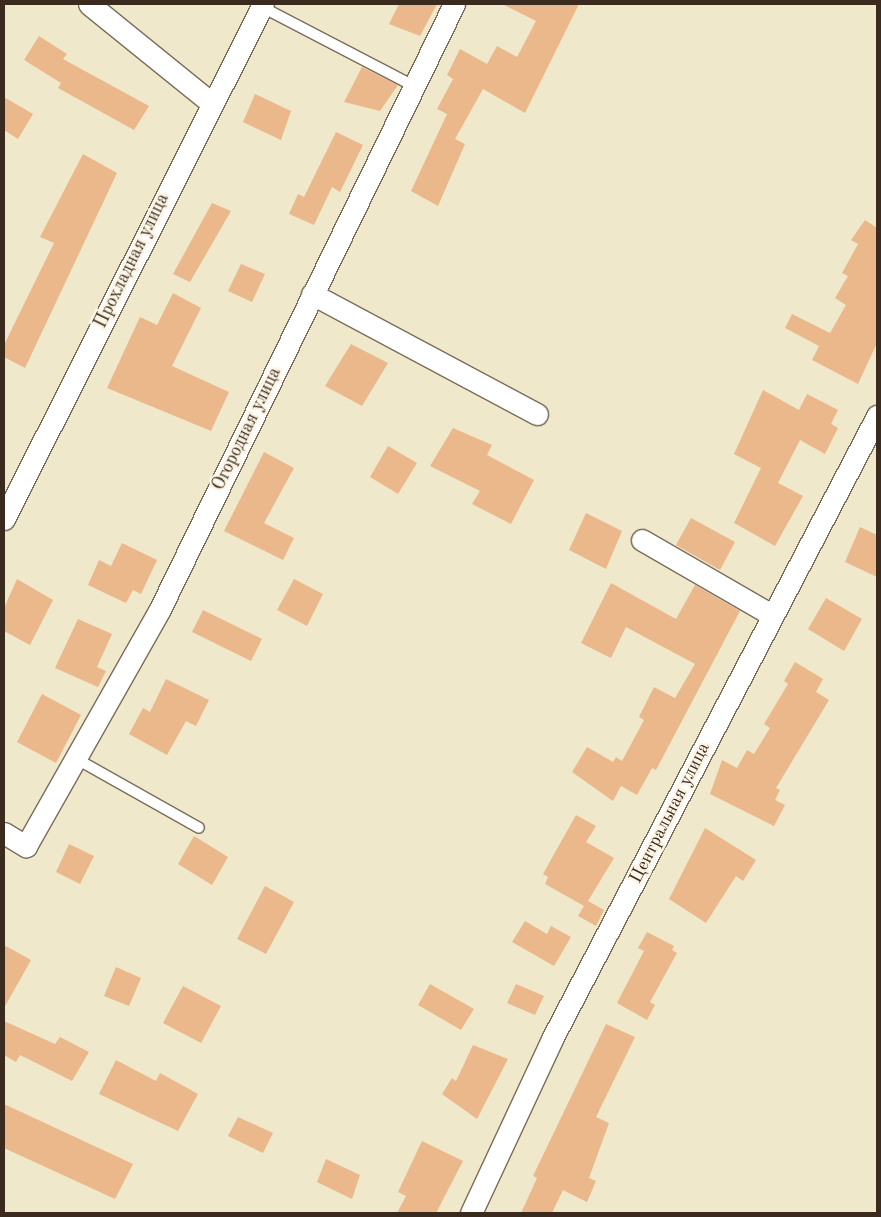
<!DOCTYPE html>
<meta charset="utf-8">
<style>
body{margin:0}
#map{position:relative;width:881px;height:1217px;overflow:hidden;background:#efe8ca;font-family:"Old Standard TT",serif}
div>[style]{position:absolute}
.building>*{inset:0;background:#ebb88c}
.roads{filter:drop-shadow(1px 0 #7a6c5a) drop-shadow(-1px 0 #7a6c5a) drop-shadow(0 1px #7a6c5a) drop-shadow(0 -1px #7a6c5a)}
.service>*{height:10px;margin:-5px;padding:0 5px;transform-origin:5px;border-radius:5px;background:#fff}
.minor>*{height:21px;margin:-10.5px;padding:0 10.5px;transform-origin:10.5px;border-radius:10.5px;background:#fff}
span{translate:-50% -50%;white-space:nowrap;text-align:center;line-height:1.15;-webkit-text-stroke:5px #fcf5e5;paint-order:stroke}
.street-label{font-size:18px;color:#3b2a1e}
.frame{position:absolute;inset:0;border:5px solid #3b2a1e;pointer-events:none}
</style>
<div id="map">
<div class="building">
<i style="clip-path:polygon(399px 4px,437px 4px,420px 36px,389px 24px)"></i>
<i style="clip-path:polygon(502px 4px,579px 4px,525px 113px,483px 89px,455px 139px,465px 144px,438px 206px,411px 191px,447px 114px,437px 109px,453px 79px,447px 75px,460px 49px,487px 64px,497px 46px,517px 57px,536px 21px)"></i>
<i style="clip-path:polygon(39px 36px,67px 54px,63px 59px,149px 106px,134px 130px,58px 88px,61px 83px,24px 60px)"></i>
<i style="clip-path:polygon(362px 67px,398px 85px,380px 111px,344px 102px)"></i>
<i style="clip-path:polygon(255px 94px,291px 111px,281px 140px,243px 122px)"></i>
<i style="clip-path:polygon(4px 97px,33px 114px,18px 139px,4px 130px)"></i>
<i style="clip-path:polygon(336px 132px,363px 145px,340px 192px,332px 187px,314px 225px,289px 214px,298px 194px,304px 197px)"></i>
<i style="clip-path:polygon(83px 154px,117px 173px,25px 368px,4px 357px,4px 345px,54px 243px,40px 237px)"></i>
<i style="clip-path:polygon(212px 203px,231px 211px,190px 282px,173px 274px)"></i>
<i style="clip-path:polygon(865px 220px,877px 228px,877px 343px,858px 384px,812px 360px,819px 346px,785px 328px,792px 314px,830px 333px,846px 305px,835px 298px,848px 276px,842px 273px,858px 244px,851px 240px)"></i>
<i style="clip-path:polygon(241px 264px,265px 274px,252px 302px,228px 291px)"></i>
<i style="clip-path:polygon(173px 293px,201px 308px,172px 366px,229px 392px,211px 431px,107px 388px,140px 317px,157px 325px)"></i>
<i style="clip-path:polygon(351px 344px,388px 363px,362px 406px,325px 386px)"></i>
<i style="clip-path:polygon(763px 390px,799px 410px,807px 394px,838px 410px,831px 424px,838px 428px,825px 454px,800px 440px,778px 483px,803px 496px,775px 546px,734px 523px,761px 468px,734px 454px)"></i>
<i style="clip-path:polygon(453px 428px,492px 445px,487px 455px,534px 480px,511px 524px,472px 504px,480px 491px,430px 466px)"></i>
<i style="clip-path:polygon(388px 446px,417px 463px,398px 494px,370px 477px)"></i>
<i style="clip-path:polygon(264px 452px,294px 468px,264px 523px,294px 538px,283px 560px,224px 531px)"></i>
<i style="clip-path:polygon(586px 513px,622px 531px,606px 569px,569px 550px)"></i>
<i style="clip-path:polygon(691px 518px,735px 542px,720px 570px,676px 545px)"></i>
<i style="clip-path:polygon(860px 527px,877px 535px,877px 577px,845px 562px)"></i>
<i style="clip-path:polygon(122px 543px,157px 560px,141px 594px,133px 590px,126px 603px,88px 585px,99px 560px,111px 566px)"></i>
<i style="clip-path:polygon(17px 579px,53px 600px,30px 645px,4px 631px,4px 608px)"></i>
<i style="clip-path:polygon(294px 579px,323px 594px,307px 626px,277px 610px)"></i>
<i style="clip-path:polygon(611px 583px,676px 619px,695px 585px,740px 611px,656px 770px,652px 768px,637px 795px,621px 786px,613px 801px,572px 772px,587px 747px,613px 762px,616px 757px,622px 761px,644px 720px,639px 717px,654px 687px,675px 698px,695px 664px,626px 627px,611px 658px,581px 643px)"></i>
<i style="clip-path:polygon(826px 598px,862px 619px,844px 651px,808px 629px)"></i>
<i style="clip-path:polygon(203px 610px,262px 639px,251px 661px,192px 632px)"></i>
<i style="clip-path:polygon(78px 619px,112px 634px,97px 667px,106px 671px,98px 687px,55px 668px)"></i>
<i style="clip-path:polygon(795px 662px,823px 679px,816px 692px,829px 700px,776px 788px,780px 790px,775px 800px,785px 805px,774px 826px,710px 794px,722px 760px,737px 768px,747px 750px,754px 754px,770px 728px,764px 724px,788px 684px,784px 681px)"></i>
<i style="clip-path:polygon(166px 679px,209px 700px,196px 726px,186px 721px,167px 755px,129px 734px,143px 708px,150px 712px)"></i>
<i style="clip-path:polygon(42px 694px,81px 715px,56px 763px,17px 742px)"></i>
<i style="clip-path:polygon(576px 815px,596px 826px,586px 842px,614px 858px,588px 901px,604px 910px,596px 926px,578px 916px,584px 906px,545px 884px,548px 877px,543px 874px)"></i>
<i style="clip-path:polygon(705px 828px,756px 860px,743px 881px,736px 876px,706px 923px,669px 899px)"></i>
<i style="clip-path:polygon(194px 836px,228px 857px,212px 885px,178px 864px)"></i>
<i style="clip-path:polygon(69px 844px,94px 856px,80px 884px,56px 872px)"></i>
<i style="clip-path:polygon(265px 886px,294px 902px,266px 954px,237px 939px)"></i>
<i style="clip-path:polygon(525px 921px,547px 934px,551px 926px,571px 937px,554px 966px,512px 942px)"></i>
<i style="clip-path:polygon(647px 932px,674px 946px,672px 950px,677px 953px,650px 1002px,655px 1005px,647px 1020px,617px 1003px,644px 951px,638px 948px)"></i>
<i style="clip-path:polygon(4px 945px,31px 960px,4px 1008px)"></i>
<i style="clip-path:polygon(116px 967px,141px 978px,129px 1006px,104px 996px)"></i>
<i style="clip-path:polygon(430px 984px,474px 1009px,461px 1030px,418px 1005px)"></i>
<i style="clip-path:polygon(516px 984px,544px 996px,535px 1015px,507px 1003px)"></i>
<i style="clip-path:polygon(183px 986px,221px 1006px,201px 1043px,163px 1023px)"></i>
<i style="clip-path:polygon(4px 1021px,55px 1044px,60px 1037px,89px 1052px,72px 1081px,20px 1055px,16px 1062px,4px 1055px)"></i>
<i style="clip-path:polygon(606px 1024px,635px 1037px,596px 1117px,609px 1123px,589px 1178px,596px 1181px,587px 1202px,563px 1190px,552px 1213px,521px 1213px,537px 1178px,533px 1176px)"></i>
<i style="clip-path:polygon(473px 1045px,508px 1059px,477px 1119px,442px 1094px,452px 1078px,456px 1081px)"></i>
<i style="clip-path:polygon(116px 1060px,156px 1081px,160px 1073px,198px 1094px,178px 1131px,99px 1094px)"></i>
<i style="clip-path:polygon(4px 1104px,133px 1164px,115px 1199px,4px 1148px)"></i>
<i style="clip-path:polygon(238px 1117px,273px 1133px,263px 1153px,228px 1136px)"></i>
<i style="clip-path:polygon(422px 1141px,463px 1161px,436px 1213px,397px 1213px,406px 1196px,398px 1192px)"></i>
<i style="clip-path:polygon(326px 1159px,360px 1175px,352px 1199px,317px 1182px)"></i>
</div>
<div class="roads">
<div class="service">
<i style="left:262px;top:7px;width:169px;rotate:27.5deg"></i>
<i style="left:75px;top:758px;width:142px;rotate:29.4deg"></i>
</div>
<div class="minor">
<i style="left:89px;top:4px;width:156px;rotate:39deg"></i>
<i style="left:312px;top:294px;width:255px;rotate:28.1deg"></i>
<i style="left:4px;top:519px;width:576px;rotate:-63.3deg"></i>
<i style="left:642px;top:540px;width:150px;rotate:30deg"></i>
<i style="left:4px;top:833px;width:26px;rotate:31deg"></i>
<i style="left:26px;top:846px;width:272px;rotate:-60.5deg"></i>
<i style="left:160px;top:609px;width:673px;rotate:-64.08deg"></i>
<i style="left:471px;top:1213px;width:192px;rotate:-65deg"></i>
<i style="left:552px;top:1039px;width:703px;rotate:-62.45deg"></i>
</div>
</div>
<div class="street-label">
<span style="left:132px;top:261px;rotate:-64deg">Прохладная улица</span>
<span style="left:247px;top:429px;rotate:-64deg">Огородная улица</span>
<span style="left:670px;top:813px;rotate:-63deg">Центральная улица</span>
</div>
<div class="frame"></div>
</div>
